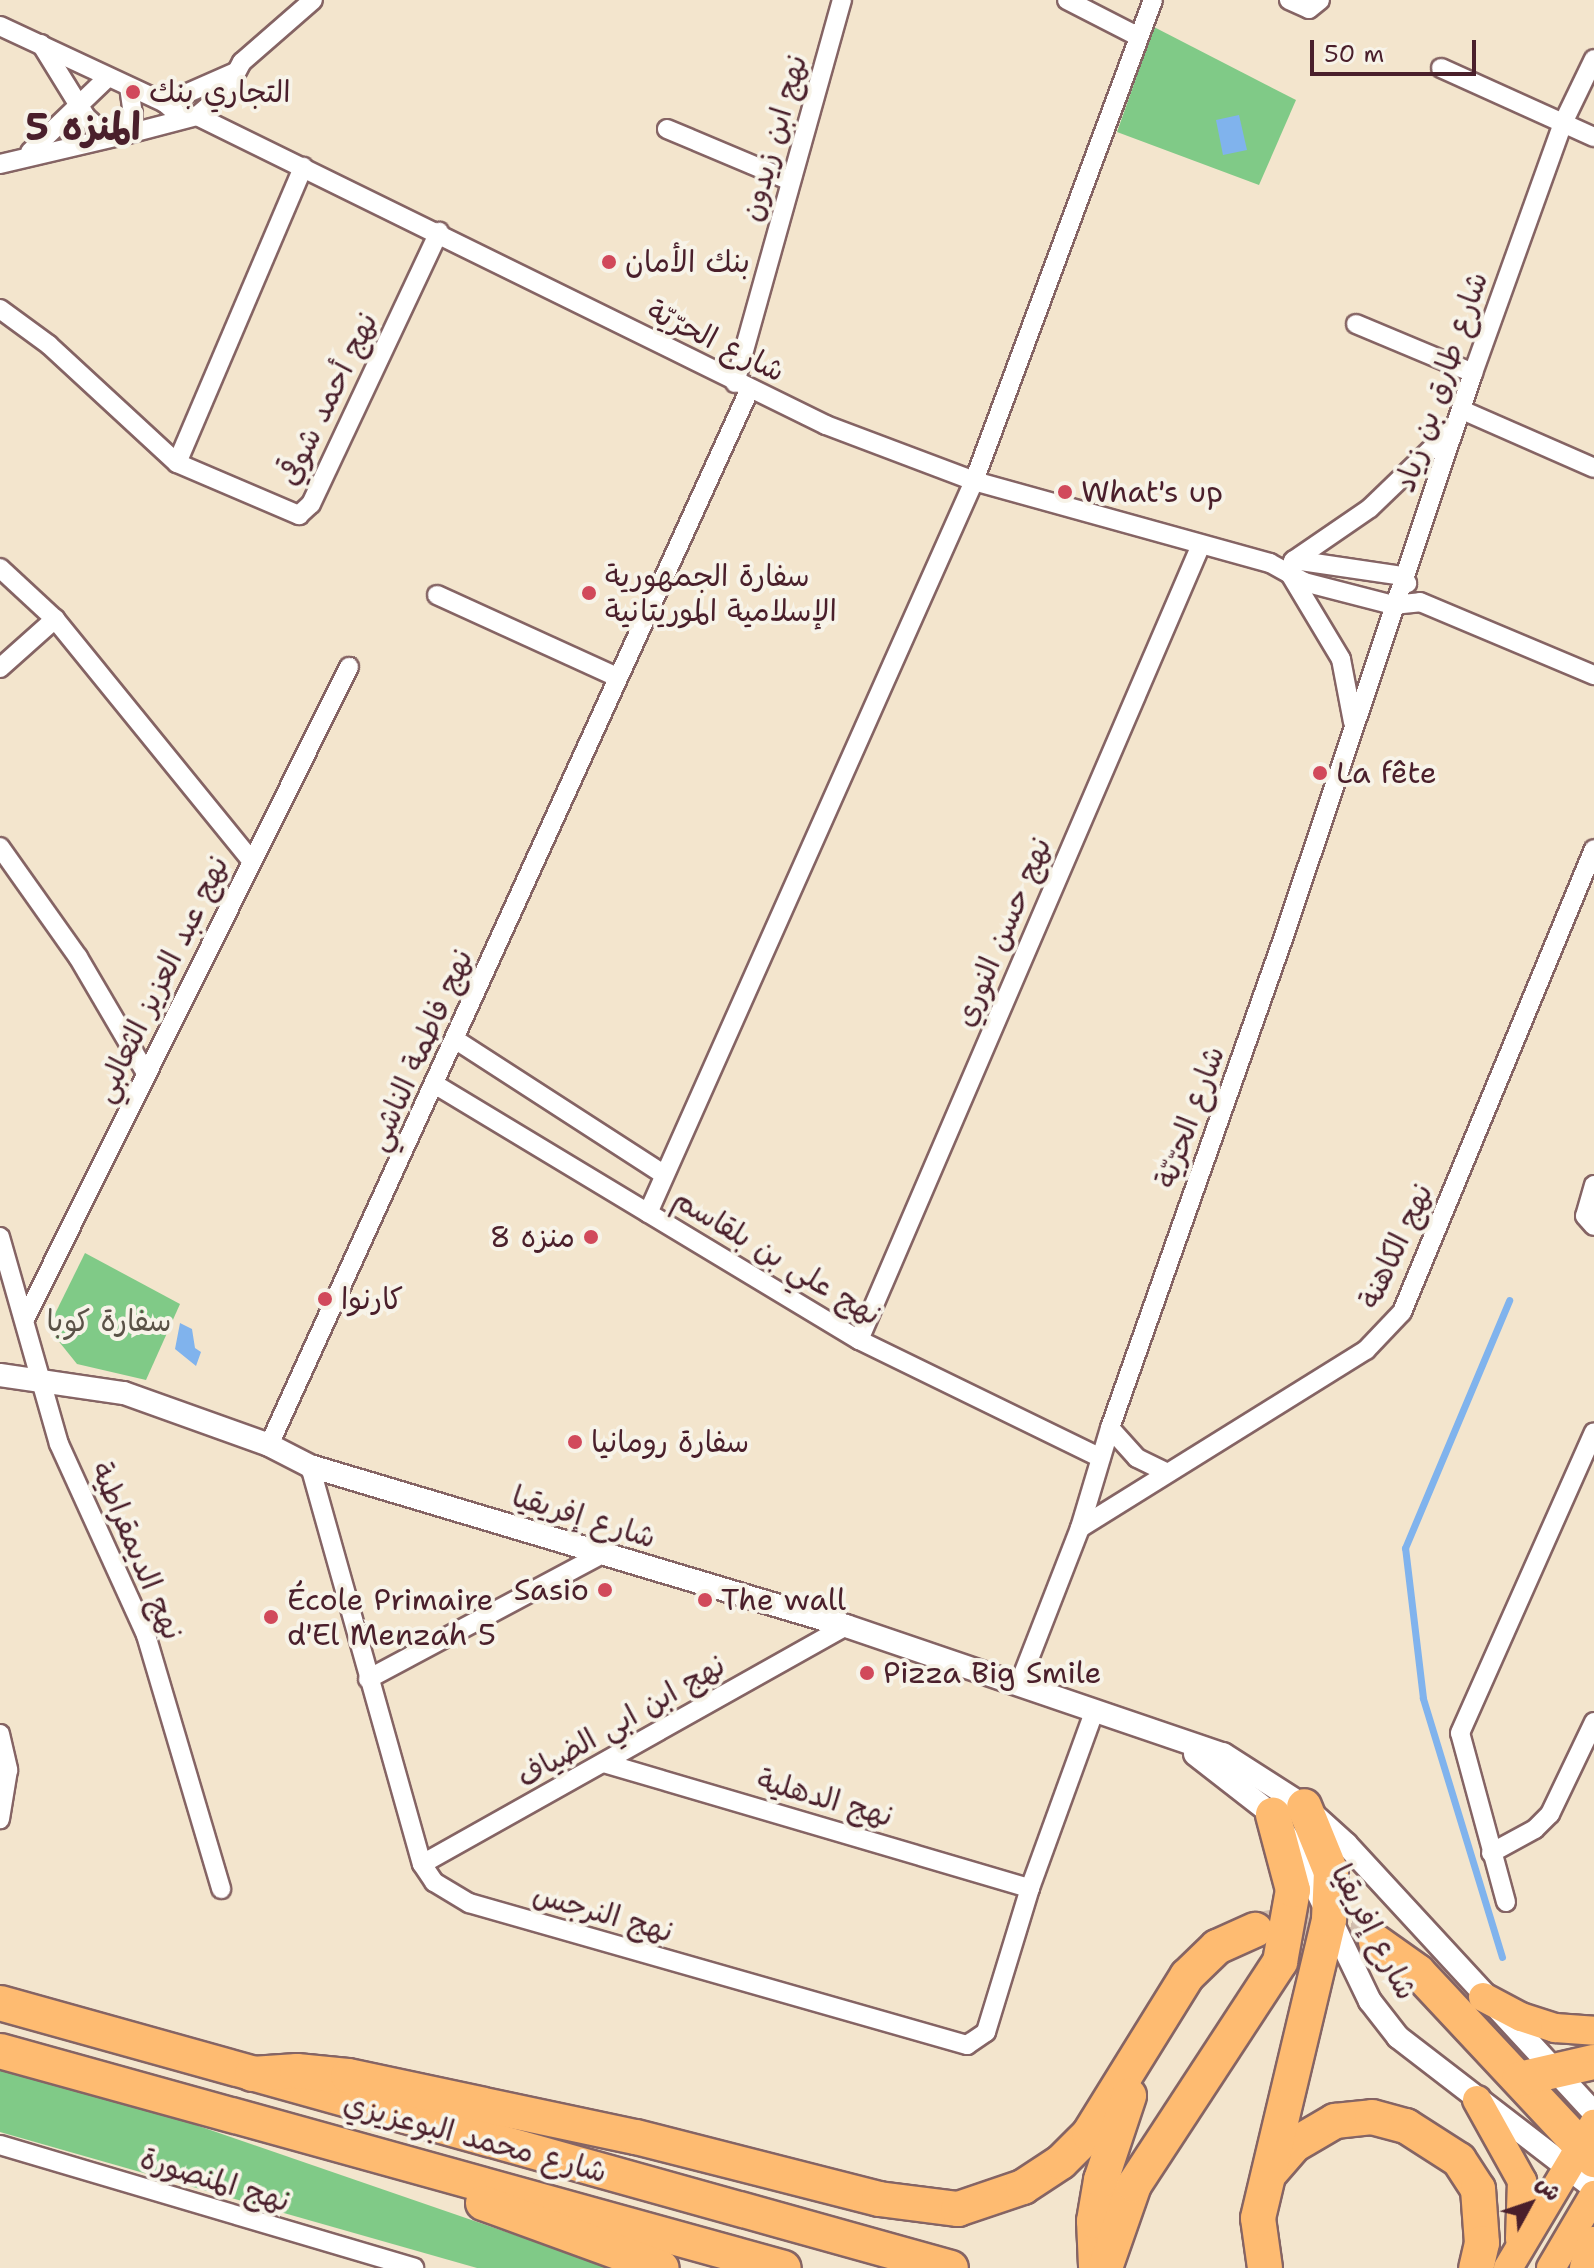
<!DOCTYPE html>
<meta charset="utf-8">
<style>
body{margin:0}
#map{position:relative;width:1594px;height:2268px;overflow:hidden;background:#f3e5cd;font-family:"Shantell Sans","Playpen Sans Arabic",sans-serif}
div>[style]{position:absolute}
.green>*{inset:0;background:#80ca87}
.water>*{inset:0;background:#80b3ed}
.stream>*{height:7px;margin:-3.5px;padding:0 3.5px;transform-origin:3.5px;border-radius:3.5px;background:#80b3ed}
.motorway-tunnel>*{height:34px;margin-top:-17px;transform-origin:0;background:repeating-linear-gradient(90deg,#d1bdad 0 34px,transparent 0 51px)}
.roads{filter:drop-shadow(2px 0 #856464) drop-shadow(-2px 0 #856464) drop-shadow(0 2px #856464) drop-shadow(0 -2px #856464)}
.minor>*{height:18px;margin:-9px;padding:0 9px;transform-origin:9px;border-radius:9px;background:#fff}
.tertiary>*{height:22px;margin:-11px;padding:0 11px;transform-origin:11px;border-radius:11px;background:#fff}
.primary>*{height:28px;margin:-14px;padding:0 14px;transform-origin:14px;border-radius:14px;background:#febb71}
.motorway>*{height:34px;margin:-17px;padding:0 17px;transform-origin:17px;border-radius:17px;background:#febb71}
.dots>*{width:22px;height:22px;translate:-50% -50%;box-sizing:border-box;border:4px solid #f7f3e8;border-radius:50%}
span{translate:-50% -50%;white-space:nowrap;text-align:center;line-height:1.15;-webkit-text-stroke:8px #f7f3e8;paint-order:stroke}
.poi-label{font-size:30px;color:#4a1f2b}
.left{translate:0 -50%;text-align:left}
.right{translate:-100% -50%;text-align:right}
.street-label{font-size:30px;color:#4a1f2b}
.park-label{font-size:30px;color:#5a5247}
.district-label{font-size:38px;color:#4a1f2b;font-weight:700}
.north{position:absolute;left:1490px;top:2164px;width:80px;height:80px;-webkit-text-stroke:6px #f7f3e8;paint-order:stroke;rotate:50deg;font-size:22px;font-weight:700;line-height:32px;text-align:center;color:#4a1f2b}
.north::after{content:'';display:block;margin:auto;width:28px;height:36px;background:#4a1f2b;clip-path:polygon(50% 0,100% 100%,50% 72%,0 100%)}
.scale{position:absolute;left:1310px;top:40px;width:166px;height:36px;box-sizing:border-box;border:4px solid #4a1f2b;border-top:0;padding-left:10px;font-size:24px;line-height:28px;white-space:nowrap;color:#4a1f2b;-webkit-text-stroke:6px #f7f3e8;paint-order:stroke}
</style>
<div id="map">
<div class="green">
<i style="clip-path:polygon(1154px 27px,1296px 100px,1259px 185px,1117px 132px)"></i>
<i style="clip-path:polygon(85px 1253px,180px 1304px,146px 1380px,77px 1364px,48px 1328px)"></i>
<i style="clip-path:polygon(0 2069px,190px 2123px,611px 2268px,477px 2268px,0 2132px)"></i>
</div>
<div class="water">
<i style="clip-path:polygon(1239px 115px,1247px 150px,1223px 155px,1216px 120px)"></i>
<i style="clip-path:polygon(180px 1323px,192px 1329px,195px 1348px,201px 1352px,196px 1366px,175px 1349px)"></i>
</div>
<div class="stream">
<i style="left:1502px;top:1957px;width:271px;rotate:-107deg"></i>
<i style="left:1423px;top:1698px;width:151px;rotate:-96.8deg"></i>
<i style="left:1405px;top:1548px;width:269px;rotate:-67.2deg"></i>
</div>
<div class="motorway-tunnel">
<i style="left:1260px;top:1929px;width:40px;rotate:-10deg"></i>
<i style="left:1299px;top:1922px;width:80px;rotate:14.6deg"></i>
</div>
<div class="roads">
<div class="minor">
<i style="left:1067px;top:0;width:79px;rotate:27.2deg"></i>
<i style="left:1289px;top:0;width:22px;rotate:24deg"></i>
<i style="left:1309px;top:9px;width:14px;rotate:-39deg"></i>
<i style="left:0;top:26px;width:182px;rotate:25deg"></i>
<i style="left:165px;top:103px;width:74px;rotate:-23.8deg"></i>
<i style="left:41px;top:44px;width:86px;rotate:58.3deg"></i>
<i style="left:86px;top:117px;width:13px;rotate:42deg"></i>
<i style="left:96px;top:126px;width:29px;rotate:18deg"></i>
<i style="left:124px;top:135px;width:75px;rotate:-14.6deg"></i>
<i style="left:197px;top:116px;width:40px;rotate:-41deg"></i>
<i style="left:227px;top:90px;width:32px;rotate:-62deg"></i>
<i style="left:242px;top:62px;width:94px;rotate:-41.1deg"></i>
<i style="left:1441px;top:68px;width:168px;rotate:24.3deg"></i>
<i style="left:165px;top:103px;width:20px;rotate:41deg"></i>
<i style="left:180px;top:116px;width:17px"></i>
<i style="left:197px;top:116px;width:701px;rotate:26.16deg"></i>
<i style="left:826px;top:425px;width:158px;rotate:20.7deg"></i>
<i style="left:974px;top:481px;width:307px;rotate:15.5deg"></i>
<i style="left:1270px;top:563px;width:39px;rotate:29deg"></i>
<i style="left:1304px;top:582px;width:92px;rotate:14.5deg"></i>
<i style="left:1393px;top:605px;width:27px;rotate:-6deg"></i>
<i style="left:1420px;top:602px;width:189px;rotate:22.8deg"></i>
<i style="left:667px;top:129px;width:134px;rotate:22.8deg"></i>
<i style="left:30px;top:152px;width:105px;rotate:-43.8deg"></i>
<i style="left:0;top:164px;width:127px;rotate:-13.2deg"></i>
<i style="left:124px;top:135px;width:22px;rotate:-66deg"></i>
<i style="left:133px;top:115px;width:27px;rotate:-98deg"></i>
<i style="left:0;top:309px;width:61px;rotate:36.3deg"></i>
<i style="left:49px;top:345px;width:174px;rotate:42.7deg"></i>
<i style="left:177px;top:463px;width:133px;rotate:23.1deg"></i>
<i style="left:299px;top:515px;width:16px;rotate:-43deg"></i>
<i style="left:311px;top:504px;width:301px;rotate:-64.8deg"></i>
<i style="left:1356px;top:324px;width:127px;rotate:22.7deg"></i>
<i style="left:735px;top:383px;width:398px;rotate:-74.4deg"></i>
<i style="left:1462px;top:410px;width:144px;rotate:23.7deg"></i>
<i style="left:177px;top:463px;width:322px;rotate:-66.9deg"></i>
<i style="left:1294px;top:560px;width:109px;rotate:8.4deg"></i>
<i style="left:1402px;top:576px;width:9px;rotate:54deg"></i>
<i style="left:0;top:568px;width:75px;rotate:42.8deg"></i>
<i style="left:55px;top:619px;width:309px;rotate:50.9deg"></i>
<i style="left:437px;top:595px;width:196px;rotate:24.5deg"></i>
<i style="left:0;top:668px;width:74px;rotate:-41.7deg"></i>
<i style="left:1353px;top:722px;width:64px;rotate:-100.8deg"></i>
<i style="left:1341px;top:659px;width:99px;rotate:-121deg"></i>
<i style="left:1290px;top:574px;width:13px;rotate:-77deg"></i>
<i style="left:1293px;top:561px;width:93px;rotate:-34.5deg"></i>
<i style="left:1370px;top:508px;width:112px;rotate:-43.9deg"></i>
<i style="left:0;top:847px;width:135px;rotate:54.7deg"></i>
<i style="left:78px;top:957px;width:134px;rotate:59.6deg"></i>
<i style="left:456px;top:1040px;width:247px;rotate:32.9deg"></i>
<i style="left:436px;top:1085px;width:494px;rotate:31.1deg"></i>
<i style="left:859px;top:1340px;width:269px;rotate:26deg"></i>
<i style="left:1594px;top:1185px;width:32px;rotate:106deg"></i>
<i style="left:1585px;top:1216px;width:13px;rotate:48deg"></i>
<i style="left:648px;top:1213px;width:801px;rotate:-65.99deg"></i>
<i style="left:974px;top:481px;width:513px;rotate:-69.59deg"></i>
<i style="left:0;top:1237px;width:215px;rotate:74.1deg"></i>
<i style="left:59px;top:1444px;width:210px;rotate:65.5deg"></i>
<i style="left:146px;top:1635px;width:265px;rotate:73.5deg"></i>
<i style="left:26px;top:1317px;width:726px;rotate:-63.58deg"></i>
<i style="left:859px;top:1340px;width:863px;rotate:-66.73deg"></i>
<i style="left:1110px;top:1428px;width:40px;rotate:48deg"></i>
<i style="left:1137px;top:1458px;width:32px;rotate:26deg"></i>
<i style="left:269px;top:1445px;width:1158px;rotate:-65.52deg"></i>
<i style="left:310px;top:1466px;width:413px;rotate:74.3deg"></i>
<i style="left:422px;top:1864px;width:22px;rotate:56deg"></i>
<i style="left:434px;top:1882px;width:41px;rotate:31deg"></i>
<i style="left:469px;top:1903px;width:518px;rotate:15.92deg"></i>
<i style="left:967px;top:2045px;width:23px;rotate:-34deg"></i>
<i style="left:986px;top:2032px;width:151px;rotate:-73deg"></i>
<i style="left:1030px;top:1888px;width:190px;rotate:-70deg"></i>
<i style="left:1080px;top:1528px;width:337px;rotate:-31.9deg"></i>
<i style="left:1366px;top:1350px;width:52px;rotate:-46.5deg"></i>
<i style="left:1402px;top:1312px;width:501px;rotate:-67.48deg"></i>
<i style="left:368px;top:1679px;width:265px;rotate:-28.1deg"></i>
<i style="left:1020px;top:1682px;width:165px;rotate:-68.7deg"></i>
<i style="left:1080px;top:1528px;width:104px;rotate:-73.3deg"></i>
<i style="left:1110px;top:1428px;width:522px;rotate:-70.52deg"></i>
<i style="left:1284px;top:936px;width:594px;rotate:-71.44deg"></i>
<i style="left:1473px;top:373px;width:266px;rotate:-70.2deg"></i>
<i style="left:1563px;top:123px;width:71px;rotate:-64.2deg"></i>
<i style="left:0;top:1734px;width:37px;rotate:77deg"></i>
<i style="left:8px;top:1770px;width:50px;rotate:99.3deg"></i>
<i style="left:604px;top:1763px;width:444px;rotate:16.4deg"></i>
<i style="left:1491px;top:1853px;width:50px;rotate:-28.6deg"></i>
<i style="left:1535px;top:1829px;width:21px;rotate:-45deg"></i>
<i style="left:1550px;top:1814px;width:102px;rotate:-64.4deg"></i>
<i style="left:422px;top:1864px;width:486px;rotate:-29.3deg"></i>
<i style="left:1506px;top:1902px;width:175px;rotate:-105.2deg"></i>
<i style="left:1460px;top:1733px;width:329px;rotate:-66deg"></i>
<i style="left:0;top:2145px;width:432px;rotate:16.5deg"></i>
</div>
<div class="tertiary">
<i style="left:0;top:1375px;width:125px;rotate:8.3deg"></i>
<i style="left:124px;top:1393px;width:154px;rotate:19.7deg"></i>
<i style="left:269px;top:1445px;width:46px;rotate:27.1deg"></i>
<i style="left:310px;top:1466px;width:559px;rotate:16.62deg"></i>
<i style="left:846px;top:1626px;width:398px;rotate:18.8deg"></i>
<i style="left:1223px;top:1754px;width:96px;rotate:32.7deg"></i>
<i style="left:1304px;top:1806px;width:57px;rotate:42.1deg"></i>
<i style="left:1346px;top:1844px;width:366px;rotate:47.3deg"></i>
<i style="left:1195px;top:1754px;width:99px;rotate:38deg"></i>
<i style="left:1273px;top:1815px;width:58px;rotate:57.7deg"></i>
<i style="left:1304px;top:1864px;width:152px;rotate:64.3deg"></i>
<i style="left:1370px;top:2001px;width:46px;rotate:52.1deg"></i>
<i style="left:1398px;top:2037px;width:247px;rotate:37.6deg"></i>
</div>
<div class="primary">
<i style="left:1483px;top:1997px;width:43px;rotate:27.8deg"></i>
<i style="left:1521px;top:2017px;width:36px;rotate:18deg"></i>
<i style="left:1555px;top:2028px;width:39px;rotate:4deg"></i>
<i style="left:1477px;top:2100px;width:93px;rotate:60.9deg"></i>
<i style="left:1522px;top:2181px;width:58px;rotate:92deg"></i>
<i style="left:1508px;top:2268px;width:168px;rotate:-59.2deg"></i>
<i style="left:1551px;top:2268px;width:85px;rotate:-59.5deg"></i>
</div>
<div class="motorway">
<i style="left:1376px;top:1942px;width:52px;rotate:35.5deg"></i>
<i style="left:1418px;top:1972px;width:258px;rotate:46.9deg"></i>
<i style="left:0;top:2003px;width:987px;rotate:15.57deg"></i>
<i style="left:0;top:2051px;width:813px;rotate:15.47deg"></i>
<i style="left:252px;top:2074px;width:45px;rotate:-3.8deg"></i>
<i style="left:297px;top:2071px;width:51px;rotate:5.6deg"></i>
<i style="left:348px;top:2076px;width:294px;rotate:12deg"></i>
<i style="left:636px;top:2137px;width:251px;rotate:14.3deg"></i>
<i style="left:879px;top:2199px;width:80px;rotate:7.2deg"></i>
<i style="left:958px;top:2209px;width:69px;rotate:-18.7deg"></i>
<i style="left:1023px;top:2187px;width:45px;rotate:-33.3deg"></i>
<i style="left:1061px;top:2162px;width:40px;rotate:-45deg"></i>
<i style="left:1089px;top:2134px;width:186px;rotate:-58.2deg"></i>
<i style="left:1187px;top:1976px;width:42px;rotate:-44deg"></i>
<i style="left:1217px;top:1947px;width:42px;rotate:-24.1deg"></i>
<i style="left:1519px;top:2079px;width:77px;rotate:-12.8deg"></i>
<i style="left:1269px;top:2174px;width:38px;rotate:-49deg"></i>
<i style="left:1294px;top:2145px;width:48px;rotate:-30.3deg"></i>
<i style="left:1335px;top:2121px;width:37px;rotate:-6deg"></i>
<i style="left:1372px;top:2117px;width:35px;rotate:15deg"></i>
<i style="left:1406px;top:2126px;width:63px;rotate:32.7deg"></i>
<i style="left:1459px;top:2160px;width:35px;rotate:57deg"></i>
<i style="left:1478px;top:2189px;width:54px;rotate:85.8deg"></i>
<i style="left:1482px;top:2243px;width:26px;rotate:103deg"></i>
<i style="left:483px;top:2203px;width:190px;rotate:20deg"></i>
<i style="left:1096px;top:2266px;width:45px;rotate:-92.5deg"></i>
<i style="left:1094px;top:2221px;width:42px;rotate:-80.3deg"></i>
<i style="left:1101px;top:2180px;width:89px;rotate:-71.6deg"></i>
<i style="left:1105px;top:2268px;width:88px;rotate:-70.7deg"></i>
<i style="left:1134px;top:2185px;width:267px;rotate:-56.8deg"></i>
<i style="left:1280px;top:1962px;width:73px;rotate:-79.8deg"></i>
<i style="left:1293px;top:1890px;width:78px;rotate:-104.9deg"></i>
<i style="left:1265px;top:2268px;width:50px;rotate:-98deg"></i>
<i style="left:1258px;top:2218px;width:307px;rotate:-76.6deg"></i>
<i style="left:1329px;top:1919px;width:47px;rotate:-87.6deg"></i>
<i style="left:1331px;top:1872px;width:71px;rotate:-112.2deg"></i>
<i style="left:1587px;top:2268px;width:25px;rotate:-74deg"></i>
</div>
</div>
<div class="dots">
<i style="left:133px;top:92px;background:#d1495b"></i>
<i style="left:609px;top:262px;background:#d1495b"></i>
<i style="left:1065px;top:492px;background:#d1495b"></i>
<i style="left:589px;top:593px;background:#d1495b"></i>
<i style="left:1320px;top:773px;background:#d1495b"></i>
<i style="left:591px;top:1237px;background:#d1495b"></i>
<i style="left:325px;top:1299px;background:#d1495b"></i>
<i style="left:575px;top:1442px;background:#d1495b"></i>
<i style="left:605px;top:1590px;background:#d1495b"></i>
<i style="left:705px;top:1600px;background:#d1495b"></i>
<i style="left:271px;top:1617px;background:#d1495b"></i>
<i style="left:867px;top:1673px;background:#d1495b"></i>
</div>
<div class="poi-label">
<span class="left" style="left:149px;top:92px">التجاري بنك</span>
<span class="left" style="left:625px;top:262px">بنك الأمان</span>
<span class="left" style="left:1081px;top:492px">What's up</span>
<span class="left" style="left:605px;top:593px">سفارة الجمهورية<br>الإسلامية الموريتانية</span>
<span class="left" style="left:1336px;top:773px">La fête</span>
<span class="right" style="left:575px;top:1237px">منزه 8</span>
<span class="left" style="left:341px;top:1299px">كارنوا</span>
<span class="left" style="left:591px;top:1442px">سفارة رومانيا</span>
<span class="right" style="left:589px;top:1590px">Sasio</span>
<span class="left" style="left:287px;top:1617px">École Primaire<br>d'El Menzah 5</span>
<span class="left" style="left:721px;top:1600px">The wall</span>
<span class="left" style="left:883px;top:1673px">Pizza Big Smile</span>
</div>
<div class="street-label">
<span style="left:774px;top:138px;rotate:-74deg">نهج ابن زيدون</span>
<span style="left:716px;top:341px;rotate:26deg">شارع الحرّيّة</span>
<span style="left:1441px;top:382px;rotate:-71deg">شارع طارق بن زياد</span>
<span style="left:328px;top:399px;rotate:-64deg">نهج أحمد شوقي</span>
<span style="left:1003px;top:932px;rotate:-67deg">نهج حسن النوري</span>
<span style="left:161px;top:979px;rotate:-64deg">نهج عبد العزيز الثعالبي</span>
<span style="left:420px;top:1050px;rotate:-66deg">نهج فاطمة الناشي</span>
<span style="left:1190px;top:1117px;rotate:-70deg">شارع الحرّيّة</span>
<span style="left:1396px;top:1246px;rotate:-65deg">نهج الكاهنة</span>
<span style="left:777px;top:1257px;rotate:31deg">نهج علي بن بلقاسم</span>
<span style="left:584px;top:1517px;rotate:17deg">شارع إفريقيا</span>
<span style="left:137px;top:1551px;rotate:67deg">نهج الديمقراطية</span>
<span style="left:621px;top:1721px;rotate:-30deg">نهج ابن ابي الضياف</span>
<span style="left:825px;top:1798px;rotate:16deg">نهج الدهلية</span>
<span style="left:603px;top:1913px;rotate:16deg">نهج النرجس</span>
<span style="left:1374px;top:1932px;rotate:62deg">شارع إفريقيا</span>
<span style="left:475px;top:2138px;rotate:15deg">شارع محمد البوعزيزي</span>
<span style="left:215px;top:2180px;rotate:17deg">نهج المنصورة</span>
</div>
<div class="park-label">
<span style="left:109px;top:1321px">سفارة كوبا</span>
</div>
<div class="district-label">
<span style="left:83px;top:127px">المنزه 5</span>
</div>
<div class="north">ش</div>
<div class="scale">50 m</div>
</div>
